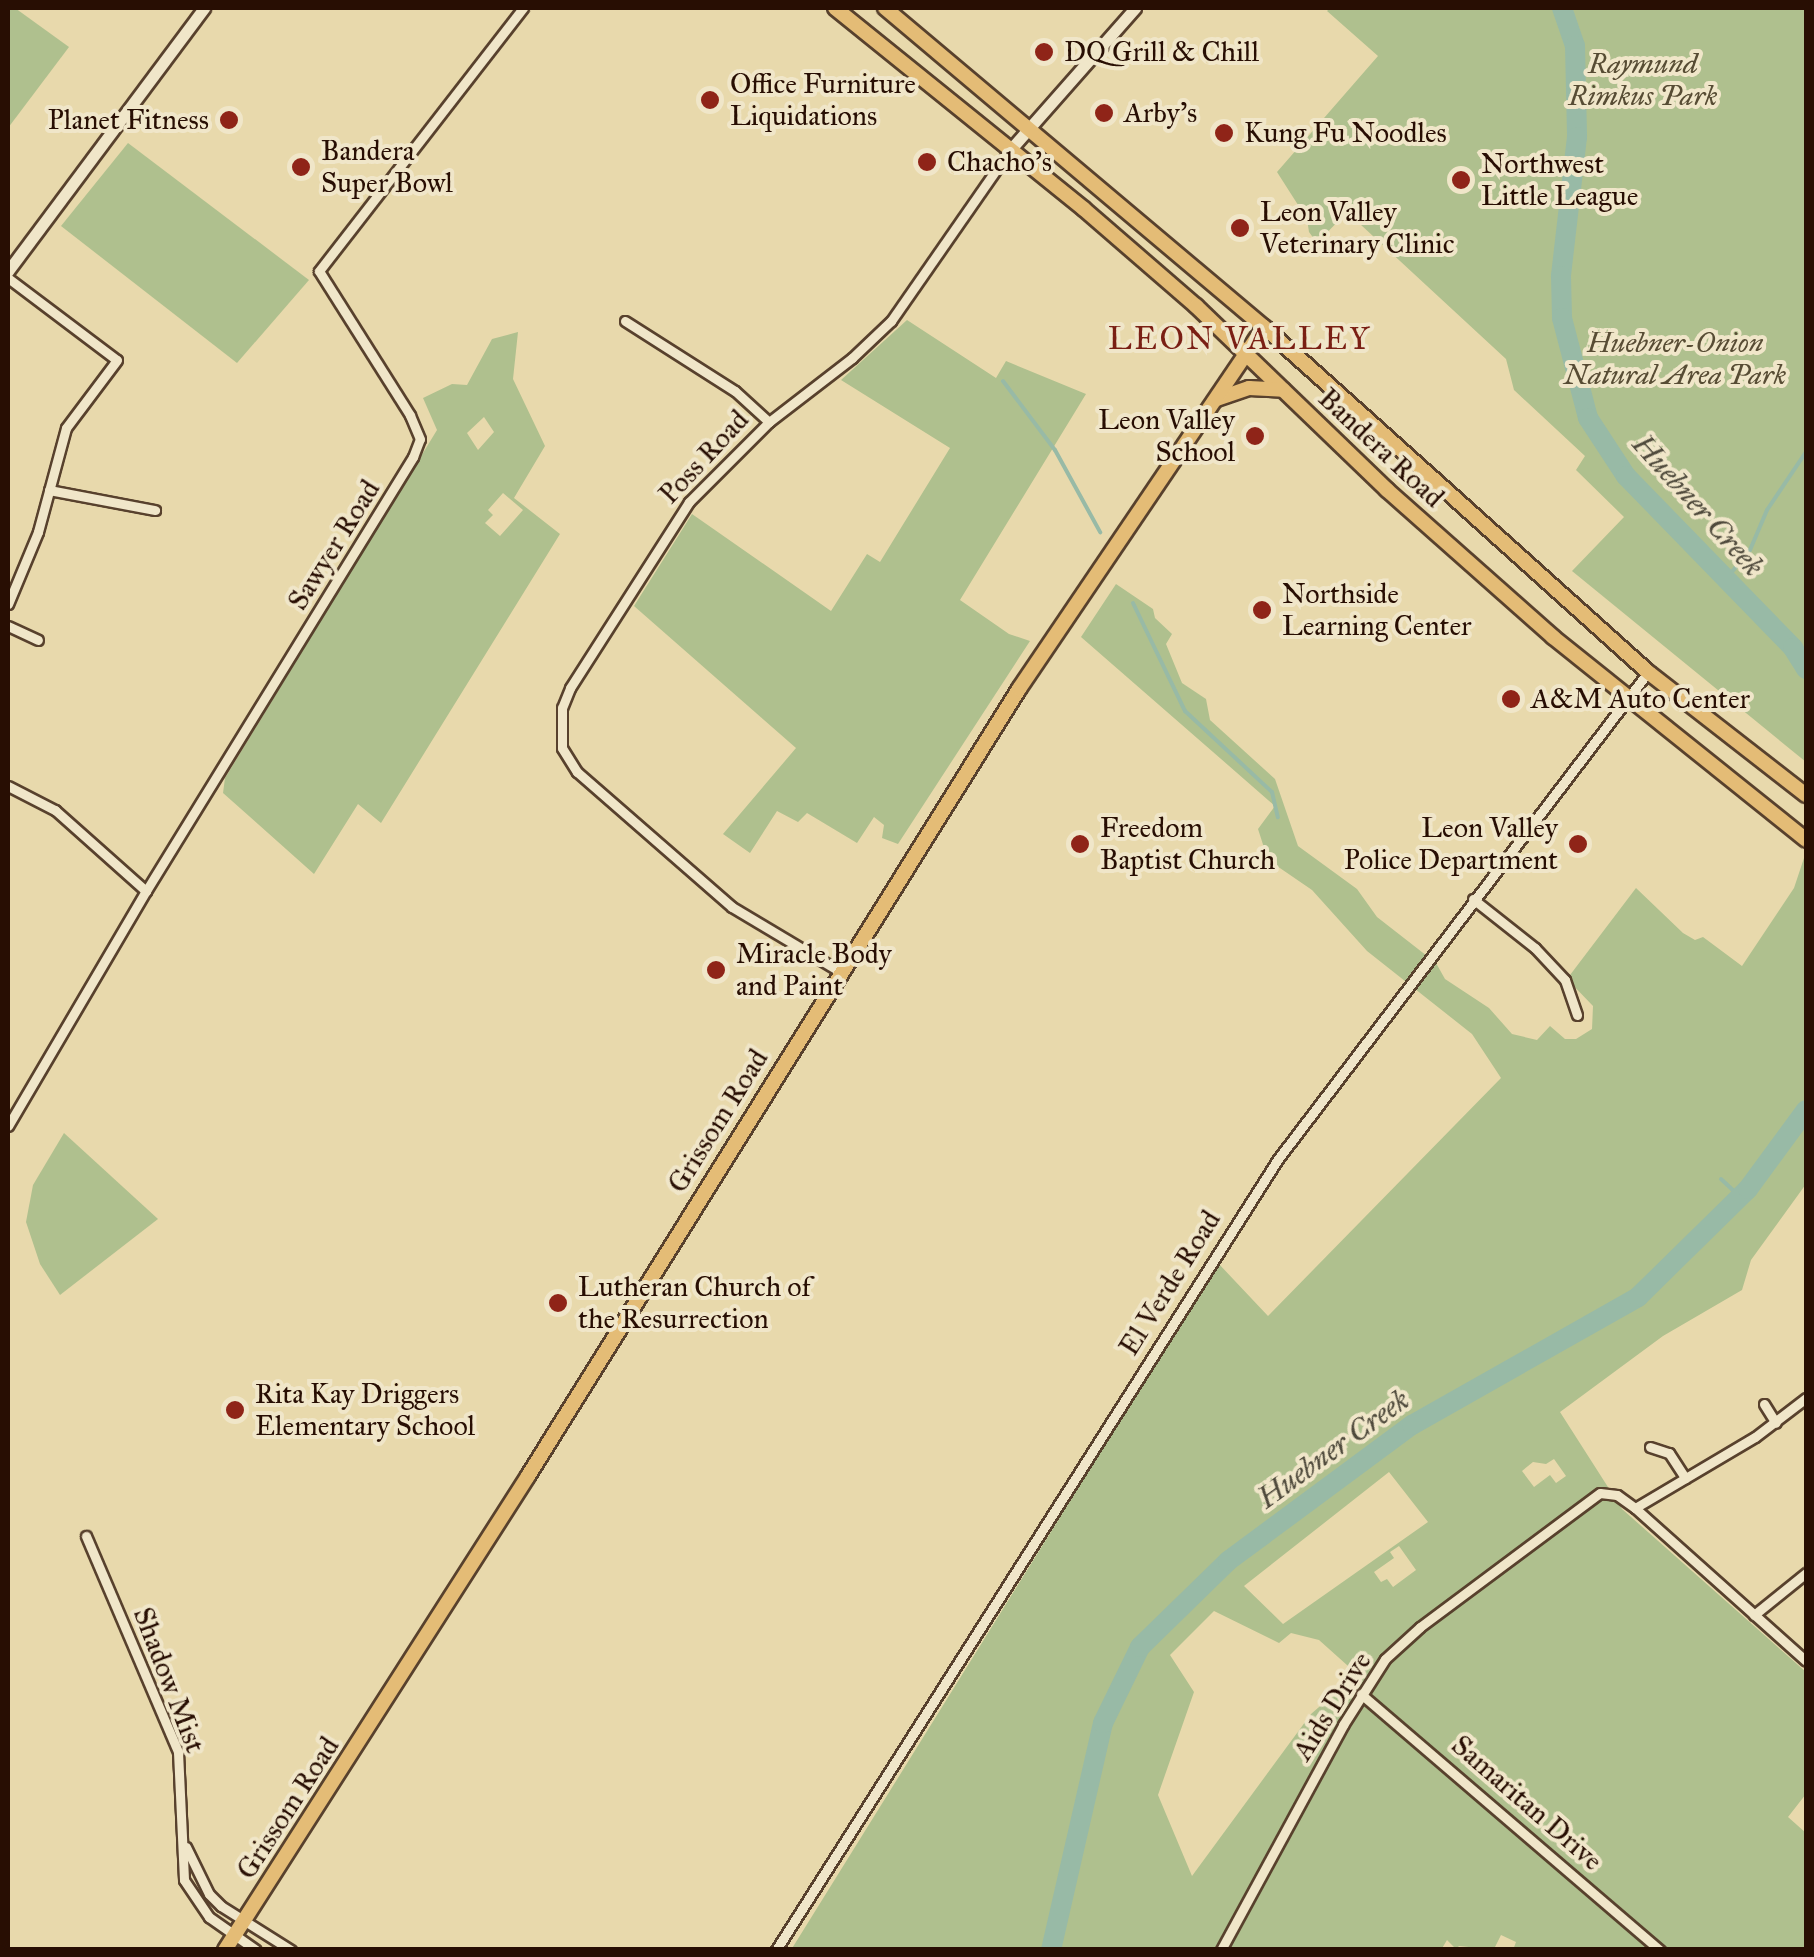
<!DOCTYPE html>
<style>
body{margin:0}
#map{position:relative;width:1814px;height:1957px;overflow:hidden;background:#e8d9ac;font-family:"IM FELL Great Primer",serif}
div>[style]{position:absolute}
.green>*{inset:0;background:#afc08e}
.stream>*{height:4px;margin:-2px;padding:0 2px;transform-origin:2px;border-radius:2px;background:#98baa6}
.river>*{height:20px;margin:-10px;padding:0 10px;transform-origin:10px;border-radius:10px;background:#98baa6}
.roads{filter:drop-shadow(2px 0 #58412d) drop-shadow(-2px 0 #58412d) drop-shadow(0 2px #58412d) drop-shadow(0 -2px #58412d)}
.street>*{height:9px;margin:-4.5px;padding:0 4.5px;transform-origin:4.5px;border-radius:4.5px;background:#f0e6c9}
.secondary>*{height:11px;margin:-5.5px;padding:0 5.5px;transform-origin:5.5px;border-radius:5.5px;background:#f0e6c9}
.primary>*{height:14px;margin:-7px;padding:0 7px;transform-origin:7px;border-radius:7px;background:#e4bc76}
.dots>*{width:28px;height:28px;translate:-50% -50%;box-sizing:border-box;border:5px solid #f0e6c9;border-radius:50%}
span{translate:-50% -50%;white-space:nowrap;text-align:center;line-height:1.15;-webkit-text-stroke:8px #f0e6c9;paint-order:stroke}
.poi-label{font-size:28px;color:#280e03}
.left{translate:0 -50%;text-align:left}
.right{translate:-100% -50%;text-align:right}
.park-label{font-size:28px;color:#574c34;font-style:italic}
.street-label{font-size:28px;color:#280e03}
.water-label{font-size:30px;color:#4f4a3c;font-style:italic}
.quarter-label{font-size:32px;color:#7a1f14;letter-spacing:2.5px}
.frame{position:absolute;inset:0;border:10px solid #280e03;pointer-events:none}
</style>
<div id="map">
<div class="green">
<i style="clip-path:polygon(8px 8px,15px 8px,69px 47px,8px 128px)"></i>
<i style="clip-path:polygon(1330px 8px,1806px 8px,1806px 762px,1572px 571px,1624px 517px,1576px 470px,1585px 456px,1514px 390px,1506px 359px,1347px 212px,1317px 243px,1309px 232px,1307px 219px,1277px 172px,1378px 56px,1327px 11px)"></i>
<i style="clip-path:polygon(128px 143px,309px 280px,237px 363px,61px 226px)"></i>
<i style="clip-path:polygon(907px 320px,996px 378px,1006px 361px,1086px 394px,960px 600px,1009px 634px,1030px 641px,898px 844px,882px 838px,884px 825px,874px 817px,857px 843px,807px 813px,798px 822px,777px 811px,750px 853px,723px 834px,796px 748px,634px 606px,692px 514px,831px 611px,867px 554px,880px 562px,950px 448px,841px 380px)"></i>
<i style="clip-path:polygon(evenodd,518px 332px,513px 379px,545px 446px,514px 498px,560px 534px,381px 823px,358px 804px,314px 874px,223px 793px,225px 778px,437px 430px,423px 398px,452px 384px,467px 385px,492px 339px,518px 332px,484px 417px,494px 432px,478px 450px,467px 433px,484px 417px,518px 332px,503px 493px,523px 510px,500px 536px,485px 523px,493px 515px,488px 510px,503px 493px)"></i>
<i style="clip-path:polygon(evenodd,1116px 584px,1153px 609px,1155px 618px,1172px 634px,1166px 644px,1182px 683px,1206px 699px,1210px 720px,1275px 779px,1298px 846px,1357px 889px,1377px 917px,1436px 963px,1445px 979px,1489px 1008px,1512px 1034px,1537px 1040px,1550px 1026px,1565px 1039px,1576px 1039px,1592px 1029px,1593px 1006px,1567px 979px,1636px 888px,1683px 933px,1695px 940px,1703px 937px,1742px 966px,1794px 888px,1806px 852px,1806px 1184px,1751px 1260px,1742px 1290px,1663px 1336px,1560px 1412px,1622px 1509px,1806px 1672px,1806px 1794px,1788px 1817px,1806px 1833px,1806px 1949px,1513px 1950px,1516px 1942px,1501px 1935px,1495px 1947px,1498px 1950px,1459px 1946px,1456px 1949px,1447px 1940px,1441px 1950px,791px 1950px,1218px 1263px,1268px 1316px,1501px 1078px,1472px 1034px,1367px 951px,1312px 890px,1268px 860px,1258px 829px,1275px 806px,1081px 637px,1116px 584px,1554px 1459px,1566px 1476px,1556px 1483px,1550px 1475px,1534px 1487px,1522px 1471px,1533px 1462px,1546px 1464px,1554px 1459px,1116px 584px,1389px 1472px,1428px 1522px,1283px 1624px,1244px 1586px,1389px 1472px,1116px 584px,1399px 1546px,1416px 1570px,1393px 1587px,1387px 1579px,1381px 1582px,1374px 1572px,1394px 1558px,1390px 1552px,1399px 1546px,1116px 584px,1214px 1611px,1279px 1643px,1291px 1633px,1319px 1640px,1357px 1674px,1311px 1714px,1192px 1876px,1158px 1795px,1194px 1692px,1170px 1655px,1214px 1611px)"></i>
<i style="clip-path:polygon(64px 1133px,158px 1219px,60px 1295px,40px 1264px,26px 1222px,33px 1185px)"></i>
</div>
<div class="stream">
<i style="left:1003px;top:381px;width:86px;rotate:53deg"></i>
<i style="left:1055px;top:450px;width:94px;rotate:61.2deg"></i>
<i style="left:1727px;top:578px;width:36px;rotate:-51deg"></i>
<i style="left:1750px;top:550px;width:43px;rotate:-67deg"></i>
<i style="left:1767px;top:510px;width:70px;rotate:-56.1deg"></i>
<i style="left:1133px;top:603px;width:120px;rotate:64.3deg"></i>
<i style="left:1185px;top:711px;width:119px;rotate:43deg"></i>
<i style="left:1272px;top:792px;width:26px;rotate:77deg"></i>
<i style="left:1721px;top:1179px;width:26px;rotate:43deg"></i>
</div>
<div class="river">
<i style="left:1562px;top:8px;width:40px;rotate:71.1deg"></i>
<i style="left:1575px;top:46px;width:91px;rotate:88.7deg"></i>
<i style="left:1577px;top:137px;width:140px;rotate:96.6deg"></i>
<i style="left:1561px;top:276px;width:42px;rotate:88.6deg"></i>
<i style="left:1562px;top:318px;width:103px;rotate:75.4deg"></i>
<i style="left:1588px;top:418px;width:69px;rotate:56.8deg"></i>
<i style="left:1626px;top:476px;width:240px;rotate:45.8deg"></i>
<i style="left:1793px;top:648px;width:25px;rotate:58deg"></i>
<i style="left:1051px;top:1950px;width:233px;rotate:-77.1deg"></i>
<i style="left:1103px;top:1723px;width:85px;rotate:-64deg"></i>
<i style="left:1140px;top:1647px;width:123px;rotate:-44.3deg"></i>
<i style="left:1228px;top:1561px;width:229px;rotate:-36.5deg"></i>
<i style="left:1412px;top:1425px;width:260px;rotate:-29.5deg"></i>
<i style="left:1638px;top:1297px;width:154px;rotate:-44.5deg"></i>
<i style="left:1748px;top:1189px;width:98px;rotate:-53.7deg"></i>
</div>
<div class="roads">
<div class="street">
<i style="left:8px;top:278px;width:136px;rotate:37deg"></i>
<i style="left:117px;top:360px;width:85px;rotate:126.9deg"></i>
<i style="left:66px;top:428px;width:108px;rotate:105.1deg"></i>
<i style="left:38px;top:532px;width:78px;rotate:112.6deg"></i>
<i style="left:625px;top:321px;width:130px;rotate:32.5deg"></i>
<i style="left:735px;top:391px;width:46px;rotate:42.4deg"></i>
<i style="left:49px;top:490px;width:108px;rotate:10.7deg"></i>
<i style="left:8px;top:626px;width:33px;rotate:25deg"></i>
<i style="left:8px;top:786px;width:53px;rotate:27.1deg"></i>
<i style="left:55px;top:810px;width:122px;rotate:41.7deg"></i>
<i style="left:1473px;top:899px;width:79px;rotate:38.3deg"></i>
<i style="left:1535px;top:948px;width:44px;rotate:46.8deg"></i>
<i style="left:1565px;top:980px;width:37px;rotate:71deg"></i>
<i style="left:841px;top:972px;width:127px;rotate:-149.2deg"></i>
<i style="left:732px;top:907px;width:206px;rotate:-138.9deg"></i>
<i style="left:577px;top:772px;width:28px;rotate:-122deg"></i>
<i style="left:562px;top:748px;width:40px;rotate:-90deg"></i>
<i style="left:562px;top:708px;width:22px;rotate:-68deg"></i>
<i style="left:570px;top:688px;width:221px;rotate:-57.4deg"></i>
<i style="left:689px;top:502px;width:113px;rotate:-45deg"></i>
<i style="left:769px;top:422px;width:105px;rotate:-37.6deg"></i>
<i style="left:852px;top:358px;width:54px;rotate:-43.5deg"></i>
<i style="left:891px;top:321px;width:208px;rotate:-55.2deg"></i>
<i style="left:8px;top:1126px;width:273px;rotate:-59.6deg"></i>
<i style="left:146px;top:891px;width:510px;rotate:-58.4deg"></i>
<i style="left:413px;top:457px;width:19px;rotate:-69deg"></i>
<i style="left:420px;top:439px;width:26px;rotate:-113deg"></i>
<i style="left:410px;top:415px;width:170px;rotate:-122.3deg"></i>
<i style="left:319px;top:271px;width:333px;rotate:-52.2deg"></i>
<i style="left:1764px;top:1404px;width:22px;rotate:58deg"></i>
<i style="left:1650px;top:1447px;width:20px;rotate:18deg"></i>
<i style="left:1669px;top:1453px;width:30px;rotate:57deg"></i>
<i style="left:1635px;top:1508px;width:139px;rotate:-30.6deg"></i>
<i style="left:1755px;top:1437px;width:64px;rotate:-37.4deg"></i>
<i style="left:86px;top:1536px;width:235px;rotate:66.9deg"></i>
<i style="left:178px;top:1752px;width:128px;rotate:87.3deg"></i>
<i style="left:184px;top:1880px;width:45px;rotate:56deg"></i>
<i style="left:209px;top:1917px;width:57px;rotate:35.1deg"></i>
<i style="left:1754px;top:1615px;width:67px;rotate:-38.9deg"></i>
<i style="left:1361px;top:1694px;width:394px;rotate:40.6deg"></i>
<i style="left:186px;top:1847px;width:52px;rotate:63.9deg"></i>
<i style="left:209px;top:1894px;width:17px;rotate:45deg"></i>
<i style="left:221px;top:1906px;width:83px;rotate:32.2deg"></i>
<i style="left:776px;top:1950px;width:937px;rotate:-57.6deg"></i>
<i style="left:1278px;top:1159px;width:612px;rotate:-52.77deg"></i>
<i style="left:1221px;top:1950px;width:256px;rotate:-61.5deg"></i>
<i style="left:1343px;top:1725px;width:78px;rotate:-57.5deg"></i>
<i style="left:1385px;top:1659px;width:47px;rotate:-42.4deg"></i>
<i style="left:1420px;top:1627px;width:224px;rotate:-36.7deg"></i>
<i style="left:1600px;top:1493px;width:17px;rotate:7deg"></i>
<i style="left:1617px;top:1495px;width:22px;rotate:36deg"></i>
<i style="left:1635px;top:1508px;width:229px;rotate:41.8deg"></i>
</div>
<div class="secondary">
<i style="left:1010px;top:150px;width:189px;rotate:-48.6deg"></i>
<i style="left:8px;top:271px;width:328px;rotate:-53.3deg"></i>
</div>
<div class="primary">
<i style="left:835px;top:8px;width:320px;rotate:38.9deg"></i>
<i style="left:1084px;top:209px;width:148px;rotate:40.9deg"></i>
<i style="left:1196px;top:306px;width:265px;rotate:43.9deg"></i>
<i style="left:1387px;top:490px;width:222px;rotate:41.5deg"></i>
<i style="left:1553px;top:637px;width:324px;rotate:38.7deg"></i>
<i style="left:885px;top:8px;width:495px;rotate:40.1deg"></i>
<i style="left:1264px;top:327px;width:516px;rotate:41.94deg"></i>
<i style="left:1648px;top:672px;width:200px;rotate:37.9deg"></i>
<i style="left:1217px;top:399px;width:34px;rotate:-19deg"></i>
<i style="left:1249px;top:388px;width:34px;rotate:3deg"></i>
<i style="left:225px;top:1950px;width:563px;rotate:-57.41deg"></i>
<i style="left:528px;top:1476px;width:928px;rotate:-58.04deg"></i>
<i style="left:1019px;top:689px;width:437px;rotate:-55.9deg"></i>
</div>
</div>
<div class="dots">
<i style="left:1044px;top:52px;background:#8f2418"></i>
<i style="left:710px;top:100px;background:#8f2418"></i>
<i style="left:1104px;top:113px;background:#8f2418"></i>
<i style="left:229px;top:120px;background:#8f2418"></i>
<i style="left:1224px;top:133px;background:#8f2418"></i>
<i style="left:927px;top:162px;background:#8f2418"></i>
<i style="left:301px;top:167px;background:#8f2418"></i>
<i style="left:1461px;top:180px;background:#8f2418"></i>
<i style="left:1240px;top:228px;background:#8f2418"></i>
<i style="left:1255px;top:436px;background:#8f2418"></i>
<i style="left:1262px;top:610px;background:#8f2418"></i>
<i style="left:1511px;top:699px;background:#8f2418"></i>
<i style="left:1080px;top:844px;background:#8f2418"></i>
<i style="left:1578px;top:844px;background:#8f2418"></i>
<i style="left:716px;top:970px;background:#8f2418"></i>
<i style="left:558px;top:1303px;background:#8f2418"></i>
<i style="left:235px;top:1410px;background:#8f2418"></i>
</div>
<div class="poi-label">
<span class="left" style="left:1064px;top:52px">DQ Grill &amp; Chill</span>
<span class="left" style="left:730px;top:100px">Office Furniture<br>Liquidations</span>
<span class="left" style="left:1124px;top:113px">Arby's</span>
<span class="right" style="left:209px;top:120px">Planet Fitness</span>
<span class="left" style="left:1244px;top:133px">Kung Fu Noodles</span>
<span class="left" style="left:321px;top:167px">Bandera<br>Super Bowl</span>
<span class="left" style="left:947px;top:162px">Chacho's</span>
<span class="left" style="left:1481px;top:180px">Northwest<br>Little League</span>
<span class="left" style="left:1260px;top:228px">Leon Valley<br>Veterinary Clinic</span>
<span class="right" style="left:1235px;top:436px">Leon Valley<br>School</span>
<span class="left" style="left:1282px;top:610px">Northside<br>Learning Center</span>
<span class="left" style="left:1531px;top:699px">A&amp;M Auto Center</span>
<span class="left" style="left:1100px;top:844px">Freedom<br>Baptist Church</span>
<span class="right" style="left:1558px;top:844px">Leon Valley<br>Police Department</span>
<span class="left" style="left:736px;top:970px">Miracle Body<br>and Paint</span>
<span class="left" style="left:578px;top:1303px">Lutheran Church of<br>the Resurrection</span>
<span class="left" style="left:255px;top:1410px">Rita Kay Driggers<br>Elementary School</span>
</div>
<div class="park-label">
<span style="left:1643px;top:80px">Raymund<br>Rimkus Park</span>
<span style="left:1675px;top:359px">Huebner-Onion<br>Natural Area Park</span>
</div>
<div class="street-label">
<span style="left:1381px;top:448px;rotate:43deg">Bandera Road</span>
<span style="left:704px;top:457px;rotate:-47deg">Poss Road</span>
<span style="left:334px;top:545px;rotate:-58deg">Sawyer Road</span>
<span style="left:718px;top:1121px;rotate:-58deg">Grissom Road</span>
<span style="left:1170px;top:1283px;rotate:-58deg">El Verde Road</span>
<span style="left:169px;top:1680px;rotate:69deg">Shadow Mist</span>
<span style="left:1332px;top:1706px;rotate:-58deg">Aids Drive</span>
<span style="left:1527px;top:1803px;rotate:41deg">Samaritan Drive</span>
<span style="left:288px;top:1808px;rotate:-57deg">Grissom Road</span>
</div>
<div class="water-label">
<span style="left:1698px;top:505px;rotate:48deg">Huebner Creek</span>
<span style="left:1333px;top:1449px;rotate:-36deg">Huebner Creek</span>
</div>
<div class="quarter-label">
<span style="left:1240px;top:339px">LEON VALLEY</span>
</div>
<div class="frame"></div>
</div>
